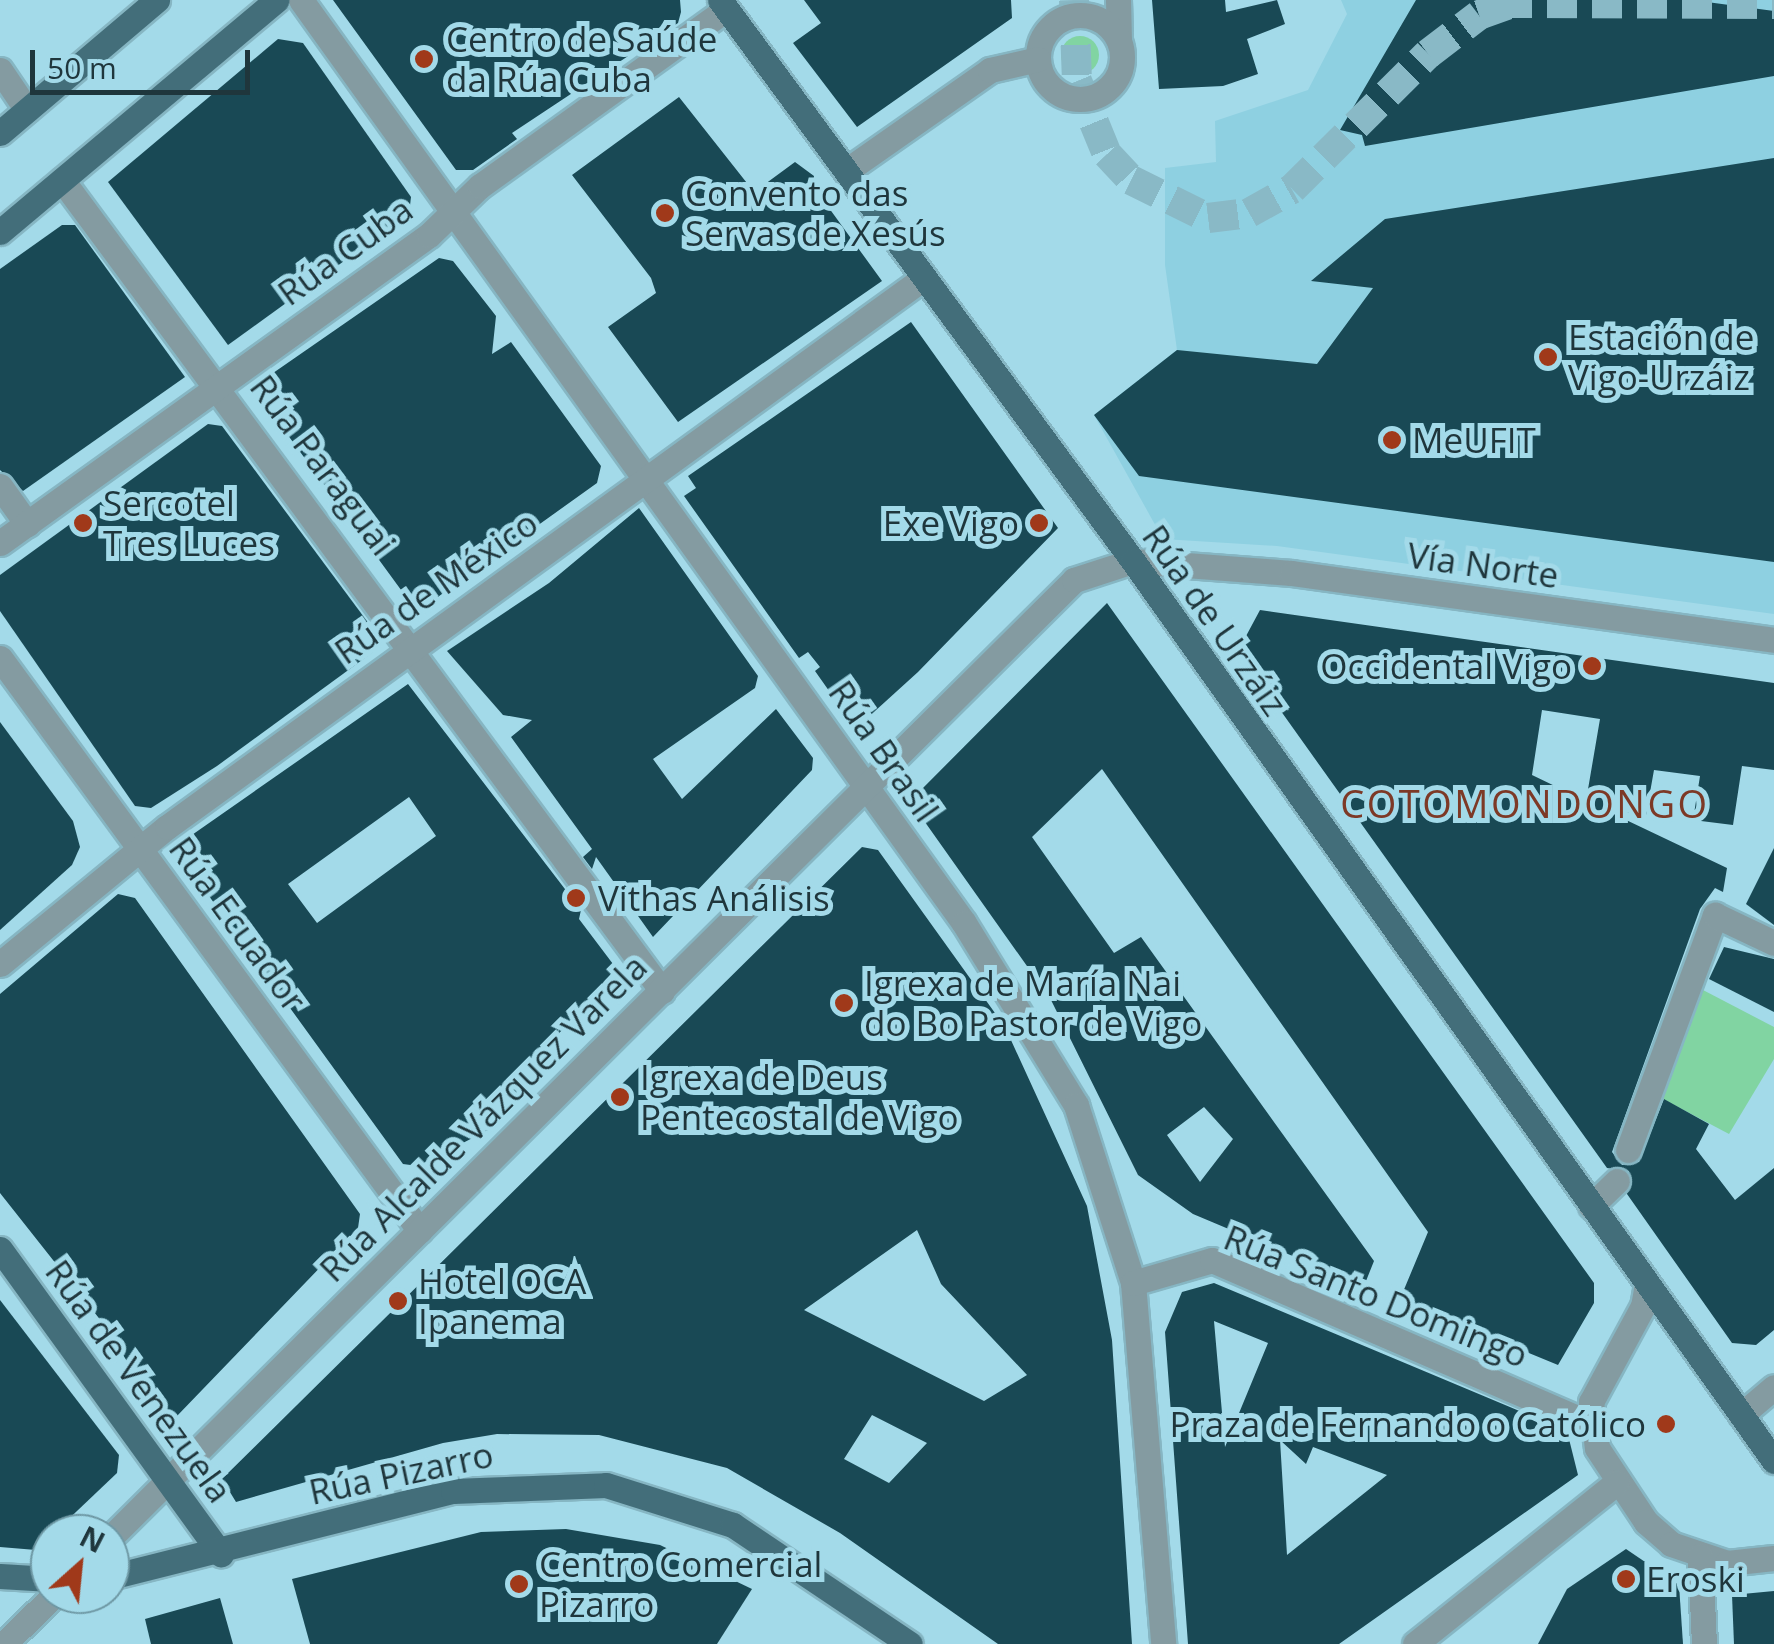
<!DOCTYPE html>
<meta charset="utf-8">
<style>
body{margin:0}
#map{position:relative;width:1774px;height:1644px;overflow:hidden;background:#a3dae9;font-family:"Open Sans",sans-serif}
div>[style]{position:absolute}
.built>*{inset:0;background:#8ed0e1}
.green>*{inset:0;background:#81d4a2}
.round{border-radius:50%}
.building>*{inset:0;background:#194955}
.highway-tunnel>*{height:30px;margin-top:-15px;transform-origin:0;background:repeating-linear-gradient(90deg,#89b9c6 0 30px,transparent 0 45px)}
.roads{filter:drop-shadow(2px 0 #86b6c3) drop-shadow(-2px 0 #86b6c3) drop-shadow(0 2px #86b6c3) drop-shadow(0 -2px #86b6c3)}
.minor>*{height:25px;margin:-12.5px;padding:0 12.5px;transform-origin:12.5px;border-radius:12.5px;background:#849ba1}
.minor>.ring{margin:-12.5px;padding:0;box-sizing:content-box;background:none;border:25px solid #849ba1;border-radius:50%}
.major>*{height:25px;margin:-12.5px;padding:0 12.5px;transform-origin:12.5px;border-radius:12.5px;background:#436e7a}
.dots>*{width:28px;height:28px;translate:-50% -50%;box-sizing:border-box;border:5px solid #a3dae9;border-radius:50%}
span{translate:-50% -50%;white-space:nowrap;text-align:center;line-height:1.15;-webkit-text-stroke:10px #a3dae9;paint-order:stroke}
.poi-label{font-size:35px;color:#1f363c}
.left{translate:0 -50%;text-align:left}
.right{translate:-100% -50%;text-align:right}
.street-label{font-size:35px;color:#1f363c}
.neighbourhood-label{font-size:38px;color:#7d3926;letter-spacing:2.5px}
.north{position:absolute;left:30px;top:1514px;width:100px;height:100px;box-sizing:border-box;background:#a3dae9;border:2px solid #6e98a4;border-radius:50%;rotate:27deg;font-size:28px;font-weight:700;line-height:40px;text-align:center;color:#1f363c}
.north::after{content:'';display:block;margin:auto;width:35px;height:45px;background:#a0391a;clip-path:polygon(50% 0,100% 100%,50% 72%,0 100%)}
.scale{position:absolute;left:30px;top:50px;width:220px;height:45px;box-sizing:border-box;border:5px solid #1f363c;border-top:0;padding-left:12px;font-size:30px;line-height:35px;white-space:nowrap;color:#1f363c;-webkit-text-stroke:8px #a3dae9;paint-order:stroke}
</style>
<div id="map">
<div class="built">
<i style="clip-path:polygon(1341px 0,1774px 0,1774px 614px,1277px 546px,1163px 539px,1094px 415px,1177px 350px,1165px 265px,1165px 168px,1216px 162px,1215px 121px,1308px 90px,1347px 14px)"></i>
</div>
<div class="green">
<i class="round" style="left:1061px;top:36px;width:38px;height:38px"></i>
<i style="clip-path:polygon(1703px 990px,1774px 1027px,1774px 1059px,1729px 1134px,1661px 1098px)"></i>
</div>
<div class="building">
<i style="clip-path:polygon(333px 0,680px 0,681px 12px,678px 23px,512px 133px,517px 139px,473px 170px,456px 170px)"></i>
<i style="clip-path:polygon(804px 0,1011px 0,1012px 18px,857px 127px,793px 43px,821px 23px)"></i>
<i style="clip-path:polygon(1152px 0,1225px 0,1226px 12px,1277px 0,1285px 24px,1247px 39px,1258px 74px,1223px 86px,1159px 89px)"></i>
<i style="clip-path:polygon(1416px 0,1692px 0,1774px 11px,1774px 76px,1365px 146px,1362px 135px,1340px 130px)"></i>
<i style="clip-path:polygon(278px 39px,303px 43px,411px 197px,409px 214px,228px 345px,108px 182px)"></i>
<i style="clip-path:polygon(679px 97px,754px 192px,795px 162px,814px 176px,813px 186px,882px 281px,678px 422px,608px 327px,656px 293px,651px 278px,572px 175px)"></i>
<i style="clip-path:polygon(1774px 158px,1774px 562px,1139px 476px,1094px 415px,1177px 350px,1317px 364px,1373px 288px,1311px 281px,1385px 219px)"></i>
<i style="clip-path:polygon(62px 225px,75px 225px,185px 377px,23px 491px,0 470px,0 269px)"></i>
<i style="clip-path:polygon(439px 258px,453px 261px,496px 316px,492px 354px,511px 342px,601px 466px,597px 483px,428px 604px,404px 594px,260px 397px,263px 380px)"></i>
<i style="clip-path:polygon(911px 322px,1058px 528px,918px 672px,864px 721px,851px 722px,815px 671px,820px 667px,808px 652px,799px 658px,684px 496px,696px 488px,688px 476px)"></i>
<i style="clip-path:polygon(208px 424px,222px 426px,378px 636px,373px 652px,217px 766px,151px 808px,135px 806px,0 611px,0 575px)"></i>
<i style="clip-path:polygon(639px 508px,758px 676px,755px 688px,653px 759px,682px 799px,776px 709px,813px 758px,812px 770px,653px 937px,596px 857px,592px 869px,583px 857px,592px 849px,511px 737px,532px 720px,503px 715px,447px 651px,549px 583px)"></i>
<i style="clip-path:polygon(evenodd,1107px 603px,1594px 1283px,1594px 1303px,1558px 1365px,1409px 1304px,1403px 1292px,1428px 1232px,1102px 769px,1032px 837px,1114px 953px,1141px 937px,1374px 1261px,1364px 1286px,1193px 1214px,1138px 1175px,1051px 1000px,915px 808px,916px 795px,1107px 603px,1204px 1107px,1233px 1139px,1200px 1182px,1167px 1135px,1204px 1107px)"></i>
<i style="clip-path:polygon(evenodd,1260px 610px,1774px 683px,1774px 770px,1742px 766px,1733px 825px,1693px 820px,1700px 776px,1654px 770px,1646px 815px,1603px 809px,1727px 868px,1723px 892px,1715px 888px,1700px 909px,1612px 1152px,1622px 1165px,1639px 1162px,1664px 1099px,1709px 1124px,1696px 1149px,1735px 1200px,1774px 1168px,1774px 1330px,1756px 1345px,1732px 1343px,1627px 1194px,1629px 1171px,1607px 1168px,1238px 651px,1260px 610px,1542px 710px,1600px 719px,1586px 801px,1532px 775px,1542px 710px)"></i>
<i style="clip-path:polygon(evenodd,408px 684px,581px 910px,579px 919px,616px 968px,548px 1046px,544px 1076px,492px 1128px,418px 1166px,403px 1164px,201px 885px,196px 889px,175px 861px,179px 844px,408px 684px,409px 797px,436px 836px,317px 923px,288px 884px,409px 797px)"></i>
<i style="clip-path:polygon(0 722px,73px 821px,80px 847px,72px 865px,0 930px)"></i>
<i style="clip-path:polygon(evenodd,862px 847px,878px 850px,1005px 1027px,1087px 1206px,1112px 1340px,1132px 1644px,998px 1644px,840px 1533px,727px 1468px,599px 1435px,497px 1434px,443px 1443px,236px 1502px,222px 1479px,862px 847px,917px 1230px,941px 1284px,1027px 1375px,984px 1401px,804px 1310px,917px 1230px,862px 847px,872px 1415px,927px 1443px,889px 1483px,844px 1459px,872px 1415px)"></i>
<i style="clip-path:polygon(1774px 848px,1774px 925px,1746px 904px)"></i>
<i style="clip-path:polygon(118px 894px,135px 898px,360px 1214px,358px 1228px,176px 1417px,162px 1416px,102px 1322px,0 1193px,0 994px)"></i>
<i style="clip-path:polygon(1724px 947px,1774px 959px,1774px 1012px,1709px 979px)"></i>
<i style="clip-path:polygon(evenodd,1214px 1283px,1567px 1431px,1578px 1475px,1339px 1644px,1188px 1644px,1165px 1332px,1182px 1292px,1214px 1283px,1214px 1321px,1268px 1343px,1225px 1447px,1214px 1321px,1214px 1283px,1280px 1440px,1306px 1464px,1313px 1447px,1387px 1475px,1287px 1555px,1280px 1440px)"></i>
<i style="clip-path:polygon(0 1300px,119px 1455px,117px 1473px,36px 1550px,0 1547px)"></i>
<i style="clip-path:polygon(566px 1529px,660px 1545px,752px 1589px,717px 1644px,310px 1644px,292px 1579px,481px 1532px)"></i>
<i style="clip-path:polygon(1626px 1549px,1679px 1585px,1683px 1644px,1538px 1644px,1567px 1589px)"></i>
<i style="clip-path:polygon(1774px 1591px,1774px 1644px,1734px 1644px,1732px 1595px)"></i>
<i style="clip-path:polygon(220px 1598px,233px 1644px,151px 1644px,145px 1619px)"></i>
</div>
<div class="highway-tunnel">
<i style="left:1074px;top:0;width:81px;rotate:87.9deg"></i>
<i style="left:1077px;top:81px;width:79px;rotate:67.7deg"></i>
<i style="left:1107px;top:154px;width:35px;rotate:47deg"></i>
<i style="left:1131px;top:180px;width:86px;rotate:26.3deg"></i>
<i style="left:1208px;top:218px;width:41px;rotate:-7deg"></i>
<i style="left:1249px;top:213px;width:49px;rotate:-29.2deg"></i>
<i style="left:1292px;top:189px;width:192px;rotate:-44.8deg"></i>
<i style="left:1428px;top:54px;width:64px;rotate:-37.4deg"></i>
<i style="left:1479px;top:15px;width:45px;rotate:-19.7deg"></i>
<i style="left:1502px;top:3px;width:272px;rotate:0.2deg"></i>
</div>
<div class="roads">
<div class="minor">
<i style="left:301px;top:0;width:1136px;rotate:54.31deg"></i>
<i style="left:964px;top:923px;width:214px;rotate:58.4deg"></i>
<i style="left:1076px;top:1105px;width:187px;rotate:72.2deg"></i>
<i style="left:1133px;top:1283px;width:362px;rotate:85.2deg"></i>
<i style="left:1118px;top:0;width:41px;rotate:88.6deg"></i>
<i class="ring" style="left:1038px;top:15px;width:59px;height:59px"></i>
<i style="left:0;top:70px;width:48px;rotate:56deg"></i>
<i style="left:846px;top:171px;width:176px;rotate:-35deg"></i>
<i style="left:990px;top:70px;width:49px;rotate:-12.9deg"></i>
<i style="left:62px;top:180px;width:1009px;rotate:53.5deg"></i>
<i style="left:0;top:486px;width:47px;rotate:54.6deg"></i>
<i style="left:0;top:543px;width:528px;rotate:-35.68deg"></i>
<i style="left:429px;top:235px;width:71px;rotate:-43.9deg"></i>
<i style="left:480px;top:186px;width:303px;rotate:-35.7deg"></i>
<i style="left:0;top:658px;width:710px;rotate:53.76deg"></i>
<i style="left:0;top:964px;width:216px;rotate:-39.4deg"></i>
<i style="left:167px;top:827px;width:933px;rotate:-35.97deg"></i>
<i style="left:1628px;top:1150px;width:251px;rotate:-69.7deg"></i>
<i style="left:1715px;top:915px;width:65px;rotate:25.4deg"></i>
<i style="left:1591px;top:1206px;width:36px;rotate:-44deg"></i>
<i style="left:1133px;top:1283px;width:82px;rotate:-16.2deg"></i>
<i style="left:1212px;top:1260px;width:413px;rotate:23.4deg"></i>
<i style="left:1647px;top:1284px;width:22px;rotate:100deg"></i>
<i style="left:1643px;top:1306px;width:109px;rotate:118.4deg"></i>
<i style="left:1591px;top:1402px;width:46px;rotate:82.6deg"></i>
<i style="left:1597px;top:1448px;width:89px;rotate:56.5deg"></i>
<i style="left:1646px;top:1522px;width:33px;rotate:41deg"></i>
<i style="left:1671px;top:1544px;width:59px;rotate:18.7deg"></i>
<i style="left:1727px;top:1563px;width:47px;rotate:-6.1deg"></i>
<i style="left:1741px;top:1415px;width:43px;rotate:-40.3deg"></i>
<i style="left:110px;top:1538px;width:1359px;rotate:-44.82deg"></i>
<i style="left:1074px;top:580px;width:62px;rotate:-17.9deg"></i>
<i style="left:1133px;top:561px;width:159px;rotate:4.3deg"></i>
<i style="left:1292px;top:573px;width:487px;rotate:7.9deg"></i>
<i style="left:1700px;top:1556px;width:88px;rotate:87.4deg"></i>
<i style="left:4px;top:1644px;width:71px;rotate:-44.4deg"></i>
<i style="left:1415px;top:1644px;width:258px;rotate:-38.7deg"></i>
</div>
<div class="major">
<i style="left:720px;top:0;width:697px;rotate:53.64deg"></i>
<i style="left:1133px;top:561px;width:1105px;rotate:54.54deg"></i>
<i style="left:0;top:133px;width:206px;rotate:-40.3deg"></i>
<i style="left:0;top:232px;width:361px;rotate:-40deg"></i>
<i style="left:0;top:1249px;width:377px;rotate:54.1deg"></i>
<i style="left:0;top:1576px;width:50px;rotate:3.4deg"></i>
<i style="left:110px;top:1577px;width:354px;rotate:-14.1deg"></i>
<i style="left:453px;top:1491px;width:153px;rotate:-2.2deg"></i>
<i style="left:606px;top:1485px;width:133px;rotate:17.5deg"></i>
<i style="left:733px;top:1525px;width:213px;rotate:33.9deg"></i>
</div>
</div>
<div class="dots">
<i style="left:424px;top:59px;background:#a0391a"></i>
<i style="left:665px;top:213px;background:#a0391a"></i>
<i style="left:1548px;top:357px;background:#a0391a"></i>
<i style="left:1392px;top:440px;background:#a0391a"></i>
<i style="left:83px;top:523px;background:#a0391a"></i>
<i style="left:1039px;top:523px;background:#a0391a"></i>
<i style="left:1592px;top:666px;background:#a0391a"></i>
<i style="left:576px;top:898px;background:#a0391a"></i>
<i style="left:844px;top:1003px;background:#a0391a"></i>
<i style="left:620px;top:1097px;background:#a0391a"></i>
<i style="left:398px;top:1301px;background:#a0391a"></i>
<i style="left:1666px;top:1424px;background:#a0391a"></i>
<i style="left:1626px;top:1579px;background:#a0391a"></i>
<i style="left:519px;top:1584px;background:#a0391a"></i>
</div>
<div class="poi-label">
<span class="left" style="left:446px;top:59px">Centro de Saúde<br>da Rúa Cuba</span>
<span class="left" style="left:685px;top:213px">Convento das<br>Servas de Xesús</span>
<span class="left" style="left:1568px;top:357px">Estación de<br>Vigo-Urzáiz</span>
<span class="left" style="left:1412px;top:440px">MeUFIT</span>
<span class="left" style="left:103px;top:523px">Sercotel<br>Tres Luces</span>
<span class="right" style="left:1019px;top:523px">Exe Vigo</span>
<span class="right" style="left:1572px;top:666px">Occidental Vigo</span>
<span class="left" style="left:598px;top:898px">Vithas Análisis</span>
<span class="left" style="left:864px;top:1003px">Igrexa de María Nai<br>do Bo Pastor de Vigo</span>
<span class="left" style="left:640px;top:1097px">Igrexa de Deus<br>Pentecostal de Vigo</span>
<span class="left" style="left:418px;top:1301px">Hotel OCA<br>Ipanema</span>
<span class="right" style="left:1646px;top:1424px">Praza de Fernando o Católico</span>
<span class="left" style="left:539px;top:1584px">Centro Comercial<br>Pizarro</span>
<span class="left" style="left:1646px;top:1579px">Eroski</span>
</div>
<div class="street-label">
<span style="left:345px;top:251px;rotate:-36deg">Rúa Cuba</span>
<span style="left:323px;top:465px;rotate:53deg">Rúa Paraguai</span>
<span style="left:1483px;top:565px;rotate:8deg">Vía Norte</span>
<span style="left:436px;top:587px;rotate:-35deg">Rúa de México</span>
<span style="left:1215px;top:620px;rotate:55deg">Rúa de Urzáiz</span>
<span style="left:884px;top:751px;rotate:55deg">Rúa Brasil</span>
<span style="left:238px;top:924px;rotate:54deg">Rúa Ecuador</span>
<span style="left:483px;top:1118px;rotate:-45deg">Rúa Alcalde Vázquez Varela</span>
<span style="left:1376px;top:1296px;rotate:22deg">Rúa Santo Domingo</span>
<span style="left:139px;top:1381px;rotate:54deg">Rúa de Venezuela</span>
<span style="left:401px;top:1473px;rotate:-12deg">Rúa Pizarro</span>
</div>
<div class="neighbourhood-label">
<span style="left:1525px;top:804px">COTOMONDONGO</span>
</div>
<div class="north">N</div>
<div class="scale">50 m</div>
</div>
